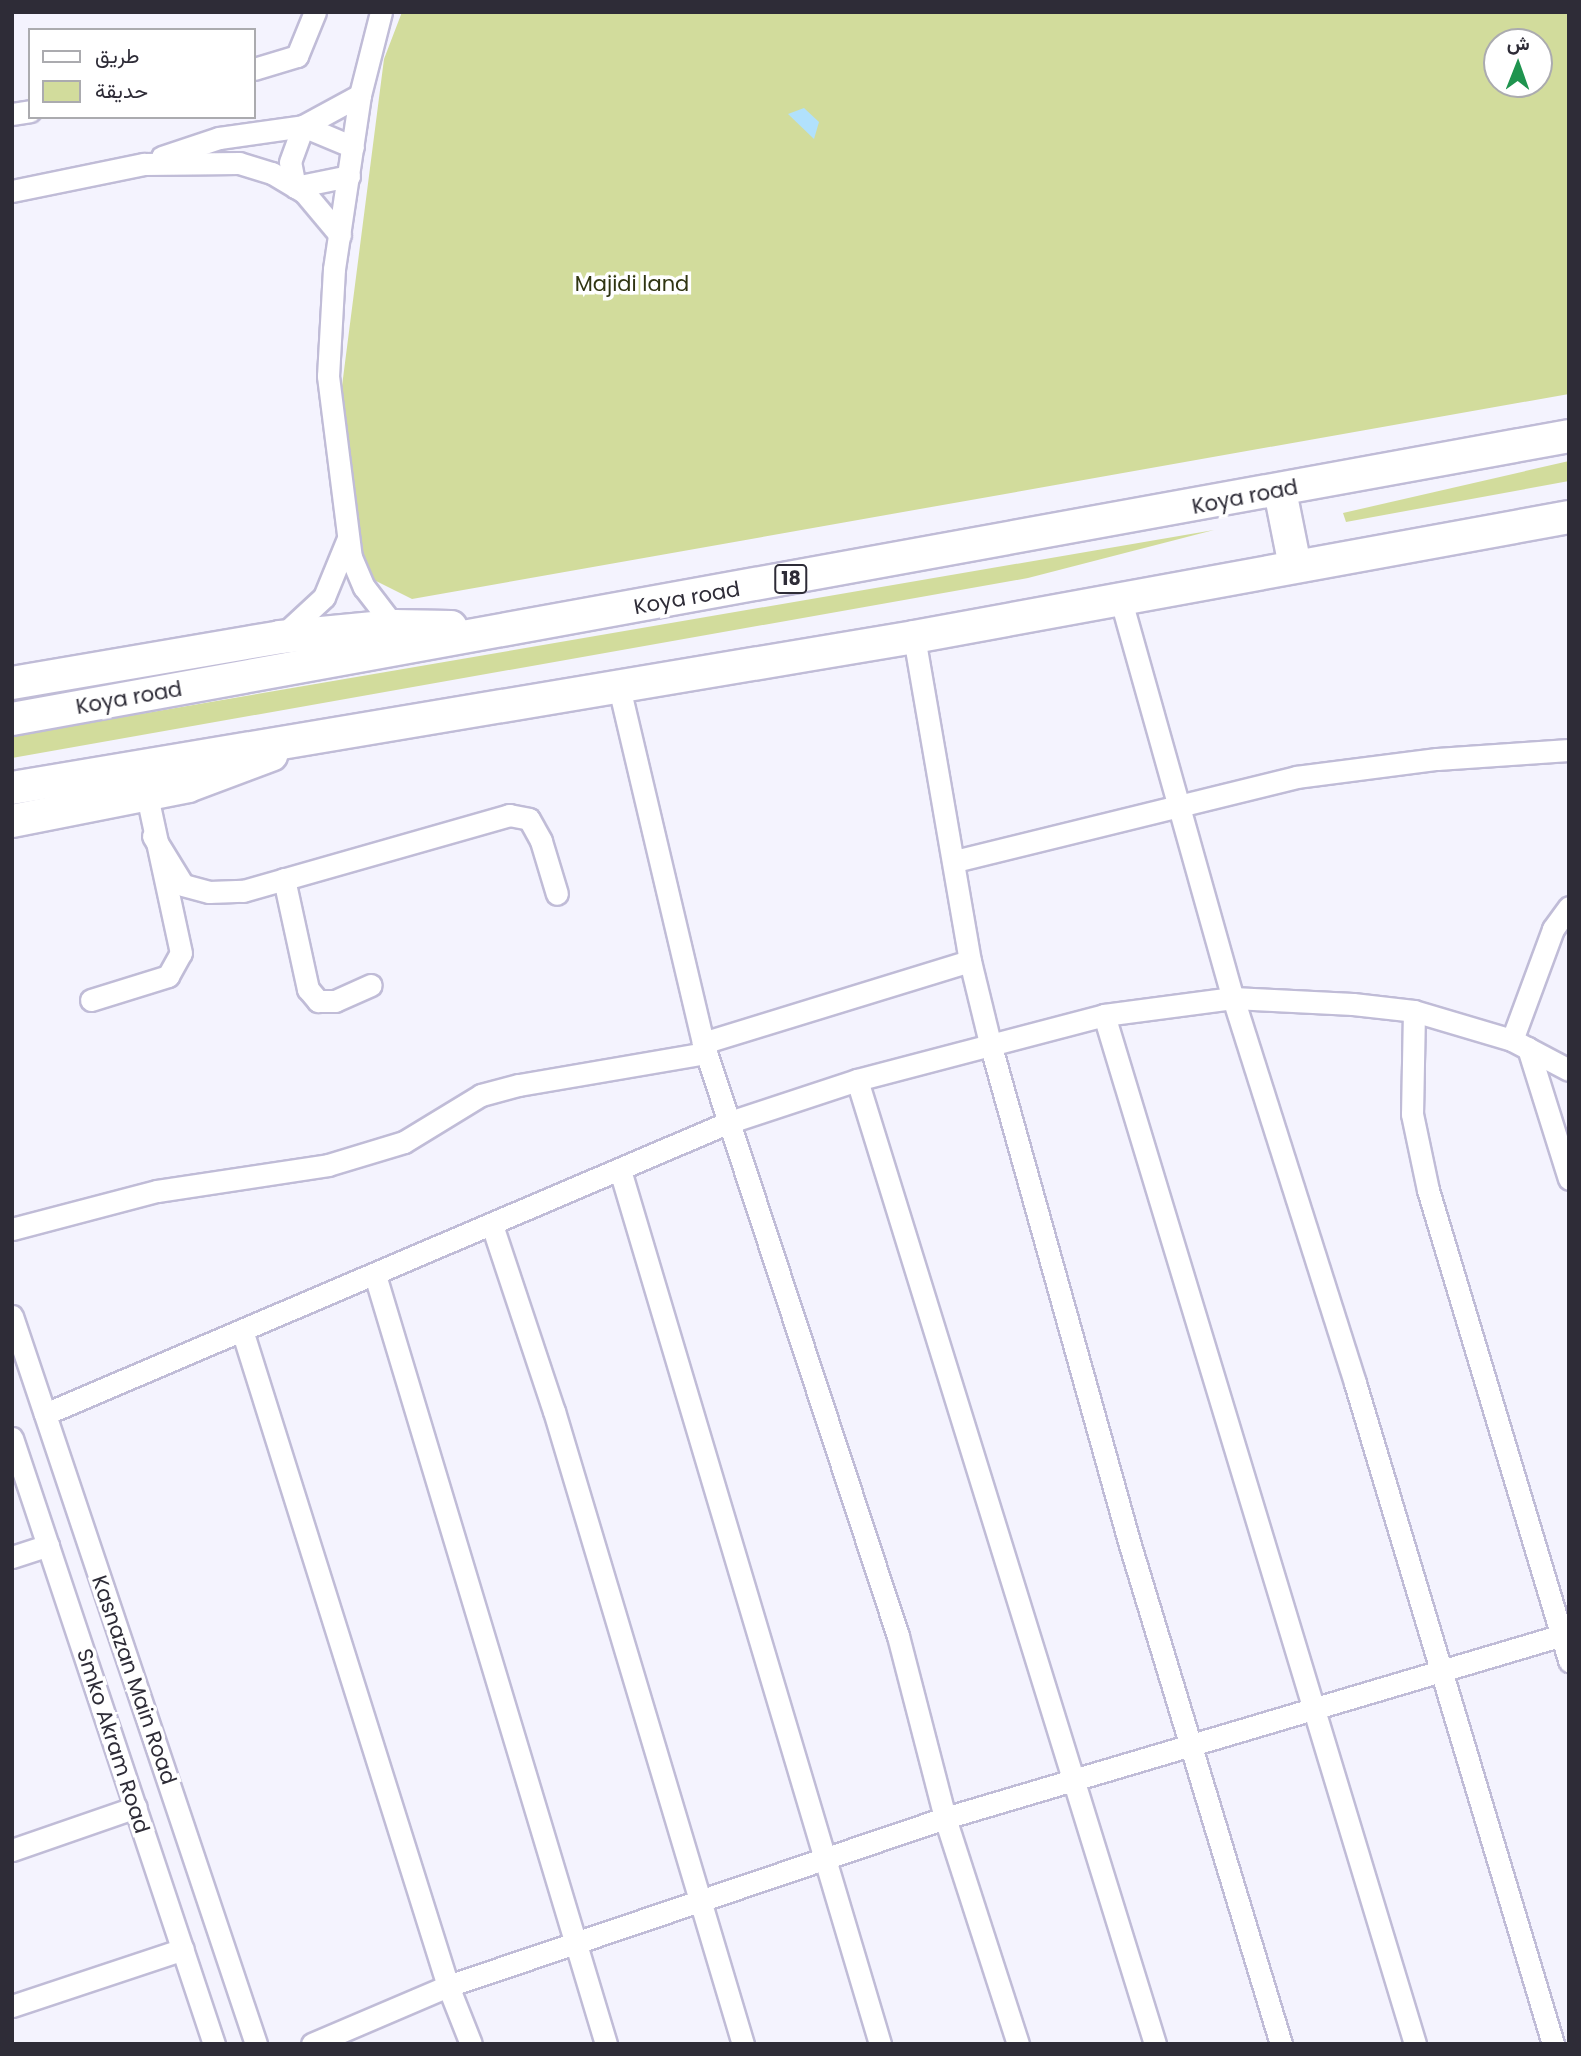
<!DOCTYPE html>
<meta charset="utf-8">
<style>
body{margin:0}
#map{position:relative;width:1581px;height:2056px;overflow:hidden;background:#f4f3fe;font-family:Poppins,Vazirmatn,sans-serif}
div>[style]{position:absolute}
.green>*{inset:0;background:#d2dc9c}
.water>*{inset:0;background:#b1e1fc}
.roads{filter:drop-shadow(2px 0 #c0bcd7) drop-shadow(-2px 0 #c0bcd7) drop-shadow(0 2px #c0bcd7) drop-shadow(0 -2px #c0bcd7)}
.minor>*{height:21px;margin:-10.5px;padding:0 10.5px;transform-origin:10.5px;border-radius:10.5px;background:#fff}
.highway>*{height:32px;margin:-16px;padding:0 16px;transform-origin:16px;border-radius:16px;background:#fff}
span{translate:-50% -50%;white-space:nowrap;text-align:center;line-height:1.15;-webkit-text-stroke:7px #fff;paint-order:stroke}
.shield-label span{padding:2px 5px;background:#fff;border:2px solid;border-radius:5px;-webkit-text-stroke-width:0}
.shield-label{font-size:19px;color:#2e2c37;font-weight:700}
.park-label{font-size:21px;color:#303512}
.street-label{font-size:21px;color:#2e2c37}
.frame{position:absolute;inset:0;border:14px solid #2e2c37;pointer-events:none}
.legend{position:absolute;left:28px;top:28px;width:228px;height:91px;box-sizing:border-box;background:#fff;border:2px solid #ababaf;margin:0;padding:9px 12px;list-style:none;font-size:21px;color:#2e2c37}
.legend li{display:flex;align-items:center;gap:14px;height:35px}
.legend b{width:35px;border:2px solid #ababaf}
.north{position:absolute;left:1483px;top:28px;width:70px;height:70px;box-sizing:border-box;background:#fff;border:2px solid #ababaf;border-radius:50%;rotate:1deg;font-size:19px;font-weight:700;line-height:28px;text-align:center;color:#2e2c37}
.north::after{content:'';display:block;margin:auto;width:24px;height:32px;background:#1f944f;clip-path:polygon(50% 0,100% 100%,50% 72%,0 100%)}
</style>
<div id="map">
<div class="green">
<i style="clip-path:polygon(evenodd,402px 12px,1569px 12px,1569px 394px,412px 599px,366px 576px,342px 386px,384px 59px,402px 12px,1497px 42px,1539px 42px,1539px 84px,1497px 84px,1497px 42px)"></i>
<i style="clip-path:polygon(1569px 461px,1569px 481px,1346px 522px,1343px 513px)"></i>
<i style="clip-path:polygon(1214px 530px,1028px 578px,12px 758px,12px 736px)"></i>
</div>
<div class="water">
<i style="clip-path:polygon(804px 108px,819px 122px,814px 139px,788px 114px)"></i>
</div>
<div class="roads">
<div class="minor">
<i style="left:381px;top:12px;width:86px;rotate:104.2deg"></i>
<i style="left:360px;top:95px;width:176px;rotate:98.5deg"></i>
<i style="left:334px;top:269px;width:107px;rotate:93.2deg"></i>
<i style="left:328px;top:376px;width:182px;rotate:82.8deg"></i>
<i style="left:351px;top:557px;width:33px;rotate:67deg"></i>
<i style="left:364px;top:587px;width:49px;rotate:52.4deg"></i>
<i style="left:254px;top:69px;width:45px;rotate:-16.8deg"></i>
<i style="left:297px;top:56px;width:48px;rotate:-67.8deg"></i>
<i style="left:12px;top:114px;width:18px;rotate:-9deg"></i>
<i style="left:162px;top:157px;width:60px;rotate:-18.4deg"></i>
<i style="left:219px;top:138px;width:85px;rotate:-8.1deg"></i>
<i style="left:303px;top:126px;width:65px;rotate:-28.5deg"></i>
<i style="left:349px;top:176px;width:55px;rotate:168.5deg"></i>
<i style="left:295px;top:187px;width:25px;rotate:-101deg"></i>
<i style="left:290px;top:162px;width:38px;rotate:-70deg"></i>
<i style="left:303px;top:126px;width:54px;rotate:22.8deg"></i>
<i style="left:12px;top:191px;width:135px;rotate:-11.6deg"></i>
<i style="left:144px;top:164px;width:95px;rotate:-0.6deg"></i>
<i style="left:239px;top:163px;width:34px;rotate:17deg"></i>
<i style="left:272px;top:173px;width:37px;rotate:31deg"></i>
<i style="left:304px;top:192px;width:56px;rotate:50.1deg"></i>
<i style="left:1120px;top:597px;width:417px;rotate:74.3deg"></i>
<i style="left:1233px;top:998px;width:404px;rotate:72.4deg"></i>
<i style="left:1355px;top:1383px;width:690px;rotate:73.32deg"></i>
<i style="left:283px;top:635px;width:56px;rotate:-42.8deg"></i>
<i style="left:324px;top:597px;width:61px;rotate:-67.7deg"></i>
<i style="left:914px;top:637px;width:329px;rotate:80.2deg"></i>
<i style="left:970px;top:961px;width:84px;rotate:76.3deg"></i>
<i style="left:990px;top:1043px;width:521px;rotate:74.42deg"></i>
<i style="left:1130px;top:1545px;width:521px;rotate:73.16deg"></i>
<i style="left:618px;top:683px;width:370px;rotate:76.7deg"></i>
<i style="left:703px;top:1043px;width:624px;rotate:71.8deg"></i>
<i style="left:898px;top:1636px;width:188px;rotate:75.5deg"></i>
<i style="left:945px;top:1818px;width:237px;rotate:72.1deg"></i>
<i style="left:153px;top:836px;width:57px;rotate:58.5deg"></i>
<i style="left:183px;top:885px;width:27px;rotate:15deg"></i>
<i style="left:209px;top:892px;width:34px;rotate:-2deg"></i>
<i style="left:243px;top:891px;width:277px;rotate:-15.9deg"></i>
<i style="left:509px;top:815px;width:20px;rotate:11deg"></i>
<i style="left:529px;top:819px;width:25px;rotate:61deg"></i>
<i style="left:541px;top:841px;width:55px;rotate:73.2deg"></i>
<i style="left:955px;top:861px;width:351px;rotate:-13.8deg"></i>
<i style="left:1296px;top:777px;width:142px;rotate:-7.3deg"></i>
<i style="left:1437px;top:759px;width:132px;rotate:-3.9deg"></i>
<i style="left:284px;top:879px;width:113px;rotate:77.7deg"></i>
<i style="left:308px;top:989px;width:16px;rotate:50deg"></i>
<i style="left:318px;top:1001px;width:17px"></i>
<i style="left:335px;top:1001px;width:39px;rotate:-24deg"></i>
<i style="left:91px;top:1000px;width:81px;rotate:-17.3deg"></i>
<i style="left:168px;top:976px;width:26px;rotate:-61deg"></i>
<i style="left:181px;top:953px;width:161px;rotate:-102.2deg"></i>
<i style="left:1414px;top:1011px;width:103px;rotate:91.1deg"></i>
<i style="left:1412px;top:1114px;width:78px;rotate:78.1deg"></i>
<i style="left:1428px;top:1190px;width:492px;rotate:73.3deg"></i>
<i style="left:1104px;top:1015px;width:1075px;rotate:73.18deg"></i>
<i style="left:1512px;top:1040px;width:118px;rotate:-69.7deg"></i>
<i style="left:1553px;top:929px;width:27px;rotate:-54deg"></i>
<i style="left:703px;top:1043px;width:279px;rotate:-17.1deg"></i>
<i style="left:1528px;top:1048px;width:137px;rotate:72.6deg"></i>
<i style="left:857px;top:1080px;width:1009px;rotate:72.82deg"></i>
<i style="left:620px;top:1170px;width:912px;rotate:73.43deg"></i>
<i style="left:492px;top:1225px;width:196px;rotate:71.6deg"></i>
<i style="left:554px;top:1411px;width:661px;rotate:73.38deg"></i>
<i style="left:12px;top:1229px;width:150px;rotate:-14.7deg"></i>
<i style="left:157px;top:1191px;width:173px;rotate:-8.6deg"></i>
<i style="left:328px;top:1165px;width:79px;rotate:-16.8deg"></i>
<i style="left:404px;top:1142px;width:90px;rotate:-31.4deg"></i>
<i style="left:481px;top:1095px;width:39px;rotate:-15deg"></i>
<i style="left:519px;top:1085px;width:190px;rotate:-9.7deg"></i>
<i style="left:375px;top:1275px;width:803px;rotate:73.28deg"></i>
<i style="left:12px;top:1316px;width:768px;rotate:71.47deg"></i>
<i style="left:242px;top:1330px;width:688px;rotate:72.57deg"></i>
<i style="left:448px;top:1986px;width:62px;rotate:68.4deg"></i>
<i style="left:45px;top:1414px;width:741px;rotate:-23.11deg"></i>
<i style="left:727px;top:1123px;width:137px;rotate:-18.3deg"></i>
<i style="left:857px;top:1080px;width:255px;rotate:-14.7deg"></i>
<i style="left:1104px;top:1015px;width:130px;rotate:-7.5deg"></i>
<i style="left:1233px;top:998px;width:120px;rotate:2.9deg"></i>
<i style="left:1353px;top:1004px;width:61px;rotate:6.5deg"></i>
<i style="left:1414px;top:1011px;width:102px;rotate:16.5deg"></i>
<i style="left:1512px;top:1040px;width:64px;rotate:27.8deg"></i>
<i style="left:12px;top:1438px;width:639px;rotate:71.57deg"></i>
<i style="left:12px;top:1557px;width:38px;rotate:-18deg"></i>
<i style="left:12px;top:1850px;width:131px;rotate:-19.1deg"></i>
<i style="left:12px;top:2006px;width:180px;rotate:-18.4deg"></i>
<i style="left:312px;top:2044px;width:148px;rotate:-23.1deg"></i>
<i style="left:448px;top:1986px;width:525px;rotate:-18.68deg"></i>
<i style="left:945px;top:1818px;width:651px;rotate:-16.51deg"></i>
</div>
<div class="highway">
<i style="left:1280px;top:491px;width:76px;rotate:78.7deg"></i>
<i style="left:12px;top:683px;width:272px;rotate:-9.7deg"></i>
<i style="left:280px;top:637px;width:115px;rotate:-5.5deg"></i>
<i style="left:394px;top:626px;width:57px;rotate:1deg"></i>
<i style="left:12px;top:719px;width:1583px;rotate:-10.3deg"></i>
<i style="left:12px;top:788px;width:915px;rotate:-9.5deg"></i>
<i style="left:914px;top:637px;width:666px;rotate:-10.38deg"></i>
<i style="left:12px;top:821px;width:179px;rotate:-11.2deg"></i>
<i style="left:188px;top:786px;width:89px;rotate:-20.5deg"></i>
</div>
</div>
<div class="shield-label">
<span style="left:791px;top:579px">18</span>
</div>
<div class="park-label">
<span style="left:632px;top:284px">Majidi land</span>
</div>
<div class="street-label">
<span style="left:1245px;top:497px;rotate:-11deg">Koya road</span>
<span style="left:687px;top:598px;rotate:-10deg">Koya road</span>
<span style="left:129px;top:698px;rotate:-10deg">Koya road</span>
<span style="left:134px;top:1680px;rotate:71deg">Kasnazan Main Road</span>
<span style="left:113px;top:1741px;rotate:72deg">Smko Akram Road</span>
</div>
<div class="frame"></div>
<ul class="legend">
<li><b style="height:9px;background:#fff"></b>طريق</li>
<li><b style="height:19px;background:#d2dc9c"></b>حديقة</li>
</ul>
<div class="north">ش</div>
</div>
